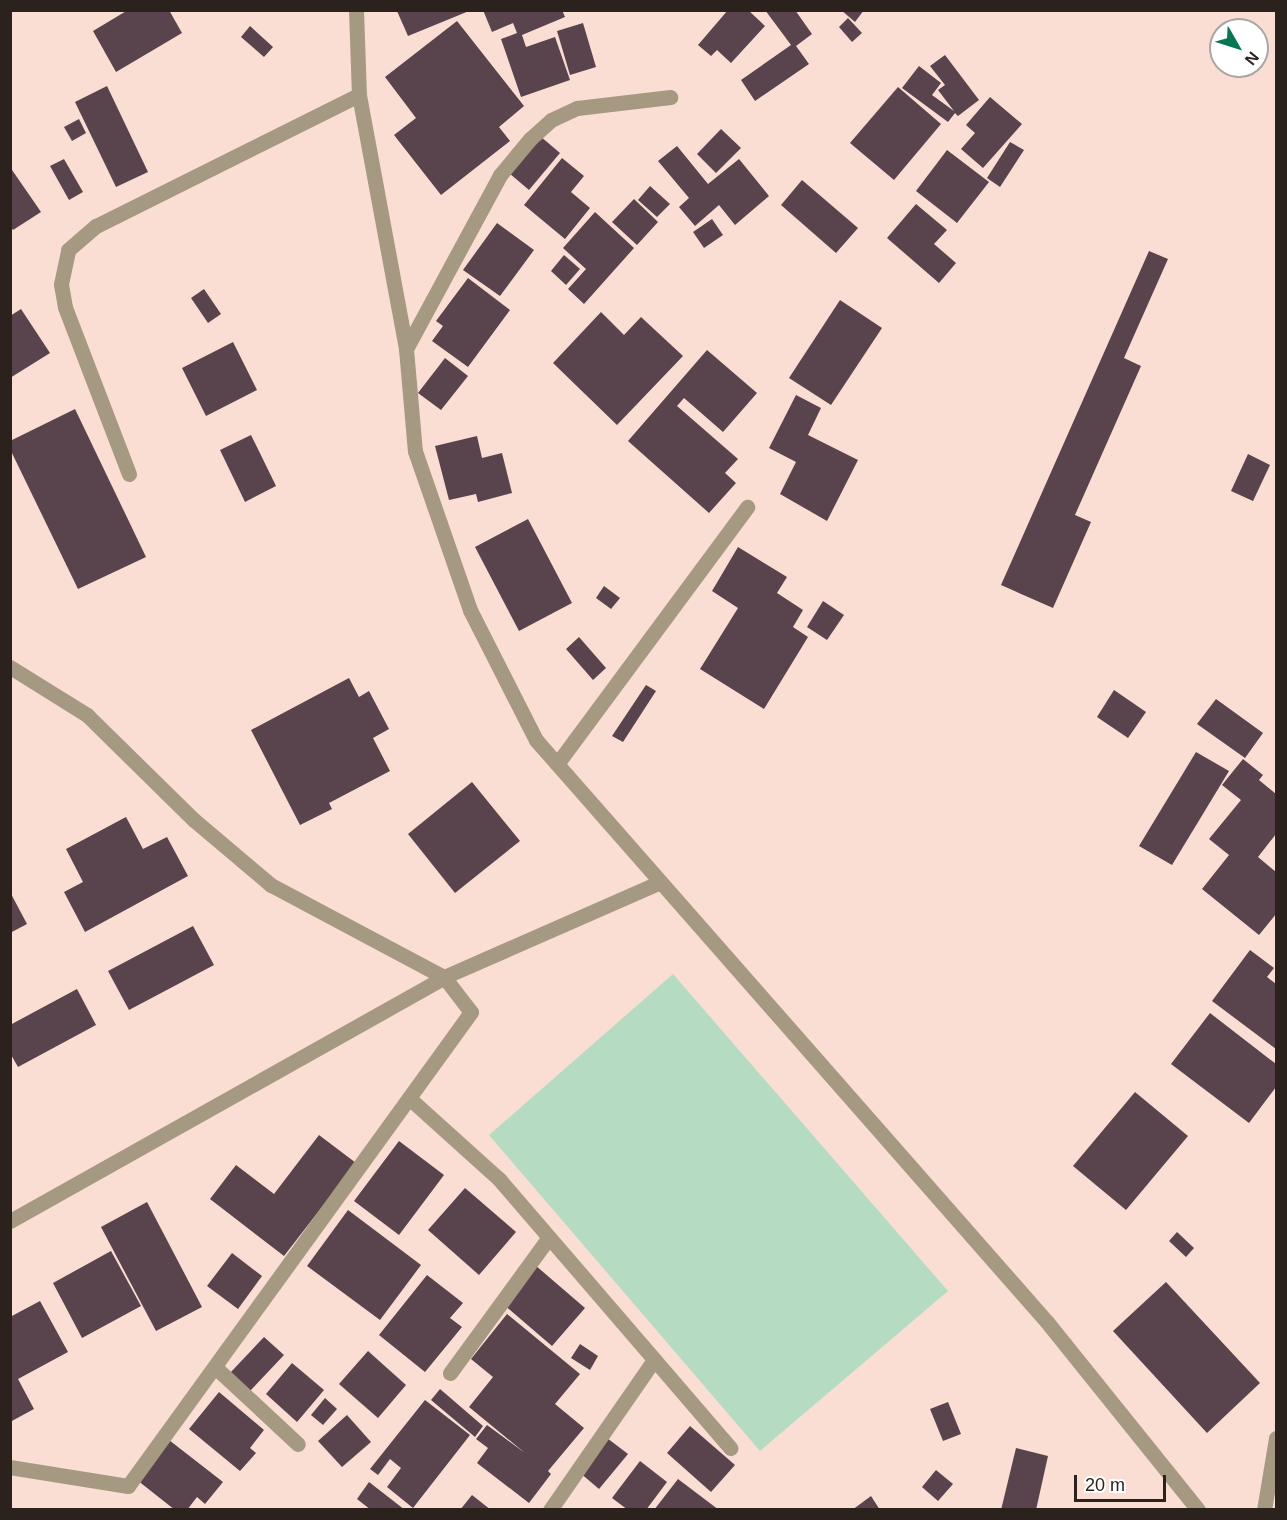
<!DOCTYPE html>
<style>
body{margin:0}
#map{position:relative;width:1287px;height:1520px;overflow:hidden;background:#faded3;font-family:Arial,sans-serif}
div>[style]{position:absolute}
.green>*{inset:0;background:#b6dbc3}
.building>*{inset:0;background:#59434d}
.service>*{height:15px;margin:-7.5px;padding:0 7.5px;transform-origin:7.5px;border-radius:7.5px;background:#a69981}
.minor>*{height:15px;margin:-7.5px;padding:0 7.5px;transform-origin:7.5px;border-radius:7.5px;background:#a69981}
.tertiary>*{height:15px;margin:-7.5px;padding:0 7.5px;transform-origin:7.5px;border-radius:7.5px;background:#a69981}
span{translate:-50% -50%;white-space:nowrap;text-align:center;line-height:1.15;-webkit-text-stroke:6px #fff;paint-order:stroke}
.frame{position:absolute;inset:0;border:12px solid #2b211d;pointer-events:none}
.north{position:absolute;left:1209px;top:18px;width:60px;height:60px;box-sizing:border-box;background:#fff;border:2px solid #aaa6a5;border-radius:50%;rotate:129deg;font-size:16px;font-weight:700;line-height:24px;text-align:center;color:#2b211d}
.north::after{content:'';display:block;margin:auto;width:21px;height:27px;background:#067752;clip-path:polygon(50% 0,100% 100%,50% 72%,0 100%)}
.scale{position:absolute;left:1074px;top:1475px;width:92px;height:27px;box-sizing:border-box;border:3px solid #2b211d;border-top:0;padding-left:8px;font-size:18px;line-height:21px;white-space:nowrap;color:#2b211d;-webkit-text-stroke:4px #fff;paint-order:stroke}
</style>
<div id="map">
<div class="green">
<i style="clip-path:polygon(673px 974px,948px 1291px,760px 1451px,489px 1135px)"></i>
</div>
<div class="building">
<i style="clip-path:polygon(128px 10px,169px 10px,182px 33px,116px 72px,93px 31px)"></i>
<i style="clip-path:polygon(483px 10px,562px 10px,565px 17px,522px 35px,526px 47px,555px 37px,570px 80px,521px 97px,501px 39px,517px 33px,513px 23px,492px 32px)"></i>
<i style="clip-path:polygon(728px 10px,748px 10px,765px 26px,731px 63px,717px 50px,711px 56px,698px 45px)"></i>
<i style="clip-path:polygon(765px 10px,795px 10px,812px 34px,796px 46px,809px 64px,755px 101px,741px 80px,791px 45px)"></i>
<i style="clip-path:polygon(841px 10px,864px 10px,855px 22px)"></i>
<i style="clip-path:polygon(397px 11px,469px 11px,408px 36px)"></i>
<i style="clip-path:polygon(848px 18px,862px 33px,852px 42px,839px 27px)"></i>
<i style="clip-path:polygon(457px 21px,524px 106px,499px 127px,510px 141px,441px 195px,394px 135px,416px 118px,385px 77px)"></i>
<i style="clip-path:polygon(583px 23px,596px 67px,570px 75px,557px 31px)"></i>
<i style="clip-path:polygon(250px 26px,273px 47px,264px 57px,241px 37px)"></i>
<i style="clip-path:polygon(945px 55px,979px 100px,958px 116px,955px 113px,948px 122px,902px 88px,919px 66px,941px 83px,932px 95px,954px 111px,938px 90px,945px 85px,930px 66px)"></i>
<i style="clip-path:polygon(107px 86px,148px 172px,116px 187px,75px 102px)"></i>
<i style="clip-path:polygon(898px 87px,941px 124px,894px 180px,850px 143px)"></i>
<i style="clip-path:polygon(990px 97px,1022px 124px,983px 168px,961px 149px,975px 133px,966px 125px)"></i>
<i style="clip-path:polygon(79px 119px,86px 133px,72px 141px,64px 127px)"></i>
<i style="clip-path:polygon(721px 129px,741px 148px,716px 173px,697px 154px)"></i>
<i style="clip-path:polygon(540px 136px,560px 153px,529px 190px,509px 173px)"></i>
<i style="clip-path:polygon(1010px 142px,1024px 150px,1000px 187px,987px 178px)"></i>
<i style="clip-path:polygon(677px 146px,708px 184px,739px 159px,769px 196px,735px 225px,719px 205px,695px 226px,679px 207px,689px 198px,658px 161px)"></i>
<i style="clip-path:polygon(947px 150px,989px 182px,957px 223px,916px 191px)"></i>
<i style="clip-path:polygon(562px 158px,584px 176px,571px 192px,590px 208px,565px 239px,524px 205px)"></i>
<i style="clip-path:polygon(64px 159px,83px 192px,69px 200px,50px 166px)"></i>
<i style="clip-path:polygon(10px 167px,41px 212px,13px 230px,10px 226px)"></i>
<i style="clip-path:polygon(802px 180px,858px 228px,836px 253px,781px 205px)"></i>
<i style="clip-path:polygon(650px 186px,670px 204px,657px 217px,638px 200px)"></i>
<i style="clip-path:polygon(634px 199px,658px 222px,637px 245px,612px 222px)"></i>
<i style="clip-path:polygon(916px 204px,947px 230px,934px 244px,956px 263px,939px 283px,887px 238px)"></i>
<i style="clip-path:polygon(595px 212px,634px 248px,584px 304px,568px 289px,586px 269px,563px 248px)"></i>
<i style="clip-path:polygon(712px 219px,723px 235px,704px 248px,693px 232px)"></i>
<i style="clip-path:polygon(497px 223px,534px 250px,500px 296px,463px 270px)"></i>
<i style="clip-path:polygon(1149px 251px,1168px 259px,1124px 358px,1141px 366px,1075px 515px,1091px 522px,1053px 608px,1001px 585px)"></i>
<i style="clip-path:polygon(564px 255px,580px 269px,566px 285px,551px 271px)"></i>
<i style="clip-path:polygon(468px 278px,510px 310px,468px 367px,432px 341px,443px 326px,436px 321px)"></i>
<i style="clip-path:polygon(204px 289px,221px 314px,208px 323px,191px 298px)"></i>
<i style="clip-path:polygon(840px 300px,882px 328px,831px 405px,789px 378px)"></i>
<i style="clip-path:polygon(21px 309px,50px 353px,10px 378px,10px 316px)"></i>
<i style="clip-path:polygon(601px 312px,624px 335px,641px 317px,683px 356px,617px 425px,553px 363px)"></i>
<i style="clip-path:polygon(233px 342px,257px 390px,206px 416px,182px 368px)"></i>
<i style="clip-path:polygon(707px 350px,757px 393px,723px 432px,684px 398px,677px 406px,738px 459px,725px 473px,736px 483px,709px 513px,628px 441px)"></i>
<i style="clip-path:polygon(445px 358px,468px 376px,441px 410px,418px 393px)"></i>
<i style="clip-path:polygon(796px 395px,821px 408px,808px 435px,858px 460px,827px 521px,780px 494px,796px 462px,769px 448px)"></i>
<i style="clip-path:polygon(75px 409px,146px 557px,78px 589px,10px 449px,10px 441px)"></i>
<i style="clip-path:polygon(251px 435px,276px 486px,245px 502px,220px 450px)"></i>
<i style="clip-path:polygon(477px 436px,482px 458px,502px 453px,512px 493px,478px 502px,476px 494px,449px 500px,435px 446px)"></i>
<i style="clip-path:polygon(1248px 454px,1270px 465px,1253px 501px,1231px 491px)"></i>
<i style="clip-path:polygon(528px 519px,572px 603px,519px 631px,475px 547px)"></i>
<i style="clip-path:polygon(738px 547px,787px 577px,777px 593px,803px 610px,793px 627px,808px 637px,764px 709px,700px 669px,738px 608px,712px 591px)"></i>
<i style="clip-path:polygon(604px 586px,620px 598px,611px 609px,596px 598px)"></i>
<i style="clip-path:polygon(823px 601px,844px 615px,827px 640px,807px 627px)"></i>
<i style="clip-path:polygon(579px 637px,606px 668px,593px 680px,566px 649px)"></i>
<i style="clip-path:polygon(349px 678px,359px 697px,369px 691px,389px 729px,373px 738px,390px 771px,329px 803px,332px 809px,300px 825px,251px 730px)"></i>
<i style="clip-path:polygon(646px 685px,656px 691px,623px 742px,612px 736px)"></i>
<i style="clip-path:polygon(1114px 690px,1146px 712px,1128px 738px,1097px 717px)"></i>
<i style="clip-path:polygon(1216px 699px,1263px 733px,1245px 758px,1197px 724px)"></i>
<i style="clip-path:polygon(1196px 752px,1229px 771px,1172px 865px,1139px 846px)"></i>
<i style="clip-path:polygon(1243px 759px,1263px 775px,1259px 780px,1276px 794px,1276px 834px,1258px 857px,1276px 872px,1276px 914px,1259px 935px,1202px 889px,1229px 855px,1209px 839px,1241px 800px,1222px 785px)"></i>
<i style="clip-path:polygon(472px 782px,520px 841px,455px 893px,408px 834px)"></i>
<i style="clip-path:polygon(126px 817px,143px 849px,167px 837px,188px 876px,85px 932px,64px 892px,83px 882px,66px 849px)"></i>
<i style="clip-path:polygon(10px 892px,27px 924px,10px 933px)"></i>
<i style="clip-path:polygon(193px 926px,214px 965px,129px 1010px,108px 971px)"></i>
<i style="clip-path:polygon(1250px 950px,1274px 968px,1267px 977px,1276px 984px,1276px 1049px,1212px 1001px)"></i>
<i style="clip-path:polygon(77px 989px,96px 1025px,18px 1067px,10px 1053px,10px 1025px)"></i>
<i style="clip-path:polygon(1210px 1013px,1276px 1064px,1276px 1087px,1249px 1123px,1171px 1064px)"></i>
<i style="clip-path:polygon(1135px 1092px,1188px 1136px,1126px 1210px,1073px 1166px)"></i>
<i style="clip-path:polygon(319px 1135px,356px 1163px,284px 1256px,210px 1199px,236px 1165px,274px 1194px)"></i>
<i style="clip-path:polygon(399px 1141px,444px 1175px,399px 1235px,354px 1201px)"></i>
<i style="clip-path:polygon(465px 1188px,516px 1232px,479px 1275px,428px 1230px)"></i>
<i style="clip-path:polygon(147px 1202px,202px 1307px,156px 1331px,101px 1227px)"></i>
<i style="clip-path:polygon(348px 1210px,421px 1265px,380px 1320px,307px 1266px)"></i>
<i style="clip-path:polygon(1177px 1232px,1194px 1248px,1186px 1257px,1169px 1241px)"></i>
<i style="clip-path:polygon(111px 1251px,141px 1306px,82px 1338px,53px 1283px)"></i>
<i style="clip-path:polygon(232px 1253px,262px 1276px,238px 1309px,207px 1286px)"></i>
<i style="clip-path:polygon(535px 1265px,585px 1308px,552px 1346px,503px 1304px)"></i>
<i style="clip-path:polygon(427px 1275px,463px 1303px,450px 1318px,462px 1327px,425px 1372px,379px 1335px)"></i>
<i style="clip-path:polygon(1166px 1282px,1260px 1383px,1207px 1433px,1113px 1331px)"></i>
<i style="clip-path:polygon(40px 1301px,68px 1352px,18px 1379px,34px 1409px,10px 1422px,10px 1317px)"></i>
<i style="clip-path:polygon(507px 1314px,580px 1374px,555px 1404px,584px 1428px,548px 1471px,551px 1474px,529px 1503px,477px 1463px,488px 1448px,476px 1439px,487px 1425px,525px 1453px,469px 1407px,493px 1377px,471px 1359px)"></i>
<i style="clip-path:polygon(264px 1337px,284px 1355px,250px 1391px,230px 1373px)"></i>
<i style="clip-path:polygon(580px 1344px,598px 1356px,590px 1370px,571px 1358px)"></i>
<i style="clip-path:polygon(368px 1351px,406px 1385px,378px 1418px,339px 1384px)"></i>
<i style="clip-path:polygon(292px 1363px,324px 1390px,297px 1422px,266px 1394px)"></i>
<i style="clip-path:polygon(440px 1389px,483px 1426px,475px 1437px,431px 1400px)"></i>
<i style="clip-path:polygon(219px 1392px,264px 1430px,250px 1448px,256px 1453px,240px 1471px,189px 1429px)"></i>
<i style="clip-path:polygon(325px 1398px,337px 1409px,323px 1425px,311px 1415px)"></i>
<i style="clip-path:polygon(425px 1400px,470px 1435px,413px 1508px,387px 1487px,401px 1468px,390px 1459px,378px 1475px,370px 1469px)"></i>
<i style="clip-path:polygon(948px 1402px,961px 1434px,943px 1441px,930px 1409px)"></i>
<i style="clip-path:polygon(347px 1415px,371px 1442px,342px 1467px,318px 1441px)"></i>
<i style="clip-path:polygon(690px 1426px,735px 1465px,711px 1492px,667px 1453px)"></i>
<i style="clip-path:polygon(607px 1438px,628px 1454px,599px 1489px,579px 1472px)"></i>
<i style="clip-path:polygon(169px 1440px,223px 1482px,205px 1504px,197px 1497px,187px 1510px,175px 1510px,137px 1480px)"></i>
<i style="clip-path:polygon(1016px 1448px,1048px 1456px,1036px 1510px,1001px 1510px)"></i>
<i style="clip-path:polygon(640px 1461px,667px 1482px,646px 1510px,628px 1510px,612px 1498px)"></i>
<i style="clip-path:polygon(936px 1470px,953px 1484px,938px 1501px,922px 1487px)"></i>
<i style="clip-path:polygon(678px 1479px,719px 1510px,654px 1510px)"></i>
<i style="clip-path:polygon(369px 1482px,405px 1510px,371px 1510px,357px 1499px)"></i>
<i style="clip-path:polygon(472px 1495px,491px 1510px,460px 1510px)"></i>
<i style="clip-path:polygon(871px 1496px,880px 1510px,852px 1510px)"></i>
</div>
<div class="service">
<i style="left:557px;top:764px;width:320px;rotate:-53.5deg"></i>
<i style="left:215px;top:1367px;width:113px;rotate:42.9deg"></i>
<i style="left:450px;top:1373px;width:168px;rotate:-53.9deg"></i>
</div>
<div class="minor">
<i style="left:406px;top:349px;width:198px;rotate:-61.6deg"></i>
<i style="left:500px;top:175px;width:47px;rotate:-50.2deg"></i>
<i style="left:530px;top:139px;width:28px;rotate:-42deg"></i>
<i style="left:551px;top:120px;width:29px;rotate:-25deg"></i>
<i style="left:577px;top:108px;width:94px;rotate:-6.7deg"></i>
<i style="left:129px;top:474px;width:179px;rotate:-111deg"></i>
<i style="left:65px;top:307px;width:23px;rotate:-100deg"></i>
<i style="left:61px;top:284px;width:35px;rotate:-78deg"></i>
<i style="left:68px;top:250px;width:37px;rotate:-41deg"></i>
<i style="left:96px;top:226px;width:294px;rotate:-26.5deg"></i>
<i style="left:10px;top:667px;width:91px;rotate:31.9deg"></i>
<i style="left:87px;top:715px;width:150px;rotate:44.5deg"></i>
<i style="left:194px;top:820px;width:101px;rotate:40.2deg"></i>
<i style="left:271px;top:885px;width:196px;rotate:28deg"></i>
<i style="left:444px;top:977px;width:236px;rotate:-23.7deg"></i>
<i style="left:409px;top:1098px;width:121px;rotate:42deg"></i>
<i style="left:499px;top:1179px;width:355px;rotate:49.3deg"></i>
<i style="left:10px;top:1221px;width:498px;rotate:-29.3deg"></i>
<i style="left:444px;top:977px;width:44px;rotate:52.4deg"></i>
<i style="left:471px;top:1012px;width:585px;rotate:125.89deg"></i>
<i style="left:128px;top:1486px;width:120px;rotate:-170.9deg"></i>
<i style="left:550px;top:1510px;width:183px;rotate:-55.3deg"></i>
</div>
<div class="tertiary">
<i style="left:356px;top:10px;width:85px;rotate:88deg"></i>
<i style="left:359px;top:95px;width:258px;rotate:79.5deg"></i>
<i style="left:406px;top:349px;width:102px;rotate:85deg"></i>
<i style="left:415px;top:451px;width:168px;rotate:70.9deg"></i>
<i style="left:470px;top:610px;width:146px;rotate:63.1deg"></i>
<i style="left:536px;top:740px;width:774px;rotate:48.72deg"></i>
<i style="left:1047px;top:1322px;width:241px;rotate:51.2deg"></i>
<i style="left:1264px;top:1510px;width:73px;rotate:-80.5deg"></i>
</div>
<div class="frame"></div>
<div class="north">N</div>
<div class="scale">20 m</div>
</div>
